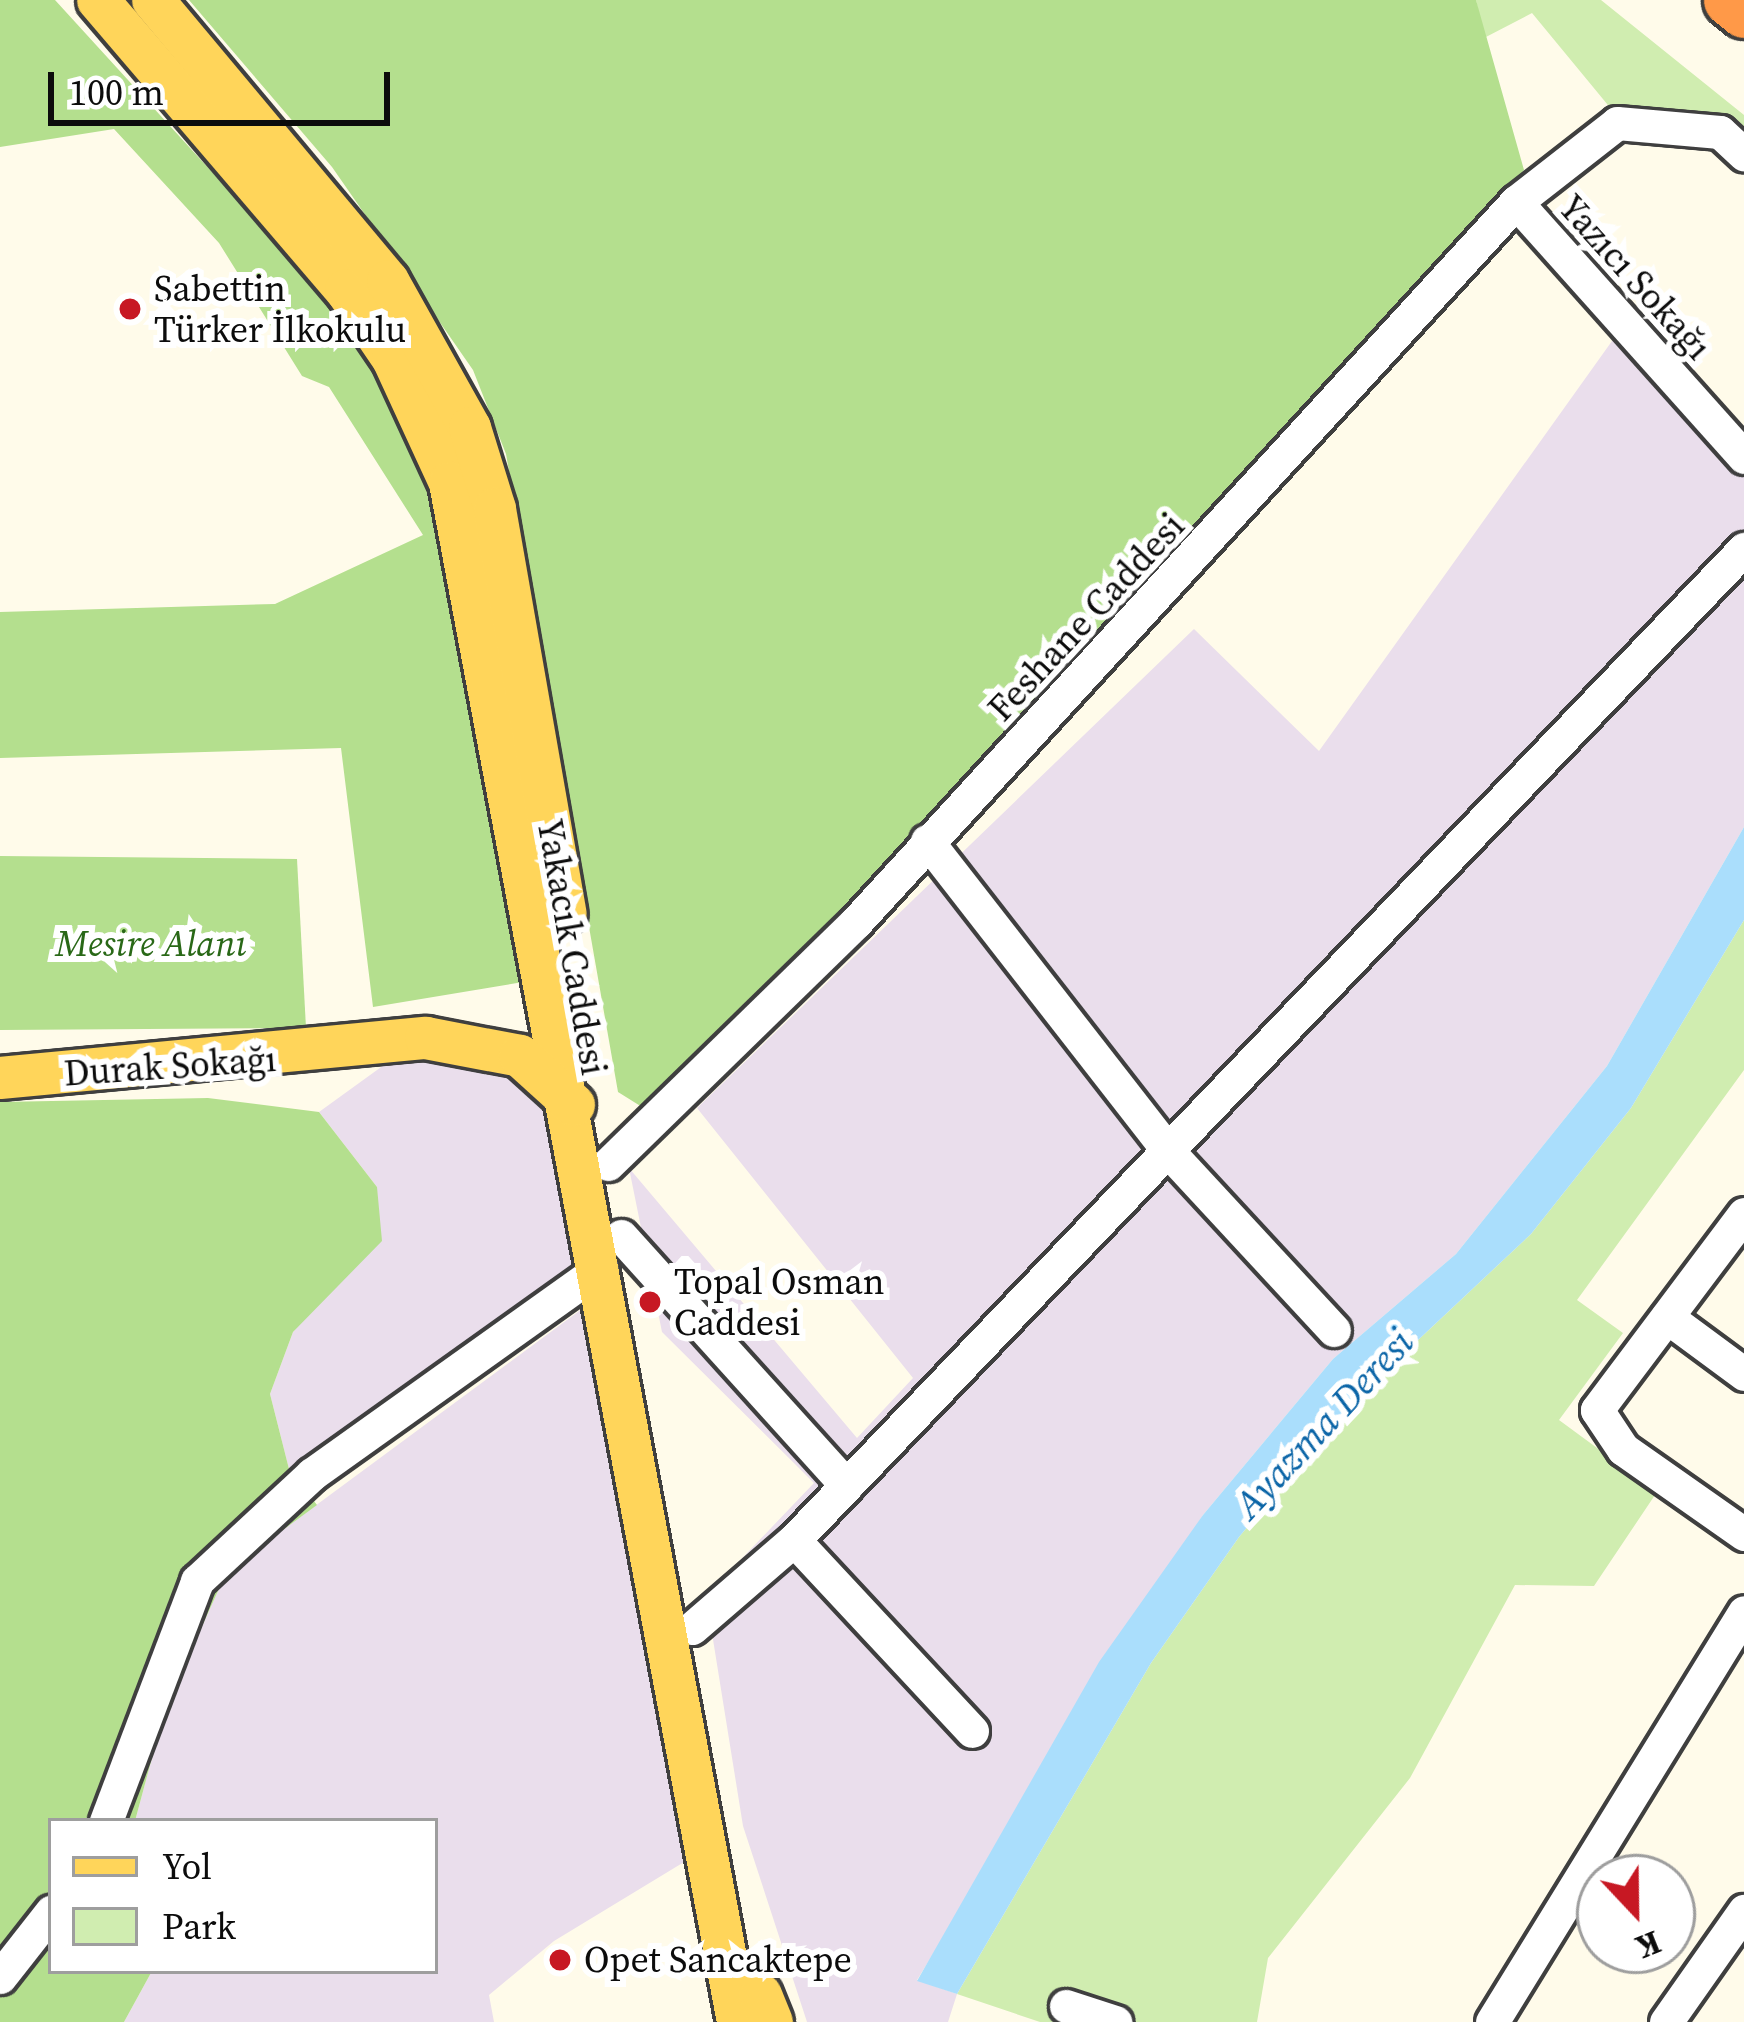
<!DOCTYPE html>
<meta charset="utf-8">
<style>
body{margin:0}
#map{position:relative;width:1744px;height:2022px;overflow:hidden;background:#fffbea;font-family:"Source Serif 4",serif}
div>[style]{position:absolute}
.industrial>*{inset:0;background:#eadeec}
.green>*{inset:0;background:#d0edb0}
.forest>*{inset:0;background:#b4df8e}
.water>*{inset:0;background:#aadefc}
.roads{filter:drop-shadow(3px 0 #3f3f3f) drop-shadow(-3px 0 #3f3f3f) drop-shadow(0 3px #3f3f3f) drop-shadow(0 -3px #3f3f3f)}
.minor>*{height:33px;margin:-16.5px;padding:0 16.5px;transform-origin:16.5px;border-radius:16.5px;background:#fff}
.major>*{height:42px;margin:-21px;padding:0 21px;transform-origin:21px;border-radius:21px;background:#ffd55a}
.highway>*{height:51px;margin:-25.5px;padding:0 25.5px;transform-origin:25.5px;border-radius:25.5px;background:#ff9948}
.dots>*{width:33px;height:33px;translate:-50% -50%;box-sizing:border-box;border:6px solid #fff;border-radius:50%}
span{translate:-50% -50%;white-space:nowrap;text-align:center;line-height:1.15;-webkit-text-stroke:12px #fff;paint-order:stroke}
.street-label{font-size:36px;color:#0c0c0c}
.poi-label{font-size:36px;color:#0c0c0c}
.left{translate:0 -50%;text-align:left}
.park-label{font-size:36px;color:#296817;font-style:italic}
.water-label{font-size:39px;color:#0b65a7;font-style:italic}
.legend{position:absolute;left:48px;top:1818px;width:390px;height:156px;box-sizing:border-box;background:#fff;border:3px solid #9e9e9e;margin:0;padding:15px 21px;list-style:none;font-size:36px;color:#0c0c0c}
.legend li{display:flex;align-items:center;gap:24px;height:60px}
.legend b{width:60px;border:3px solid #9e9e9e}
.north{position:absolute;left:1576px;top:1854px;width:120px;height:120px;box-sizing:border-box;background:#fff;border:3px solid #9e9e9e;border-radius:50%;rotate:158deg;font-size:33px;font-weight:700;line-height:48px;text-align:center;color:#0c0c0c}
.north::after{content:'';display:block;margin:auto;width:42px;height:54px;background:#c71823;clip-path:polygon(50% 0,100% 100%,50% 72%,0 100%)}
.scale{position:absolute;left:48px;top:72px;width:342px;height:54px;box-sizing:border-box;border:6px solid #0c0c0c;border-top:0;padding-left:15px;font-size:36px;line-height:42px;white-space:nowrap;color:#0c0c0c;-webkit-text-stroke:9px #fff;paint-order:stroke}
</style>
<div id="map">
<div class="industrial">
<i style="clip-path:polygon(1622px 327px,1744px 460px,1744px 827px,1607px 1066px,1456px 1254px,1333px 1359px,1203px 1515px,917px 1980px,957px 1994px,948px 2022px,807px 2022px,743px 1826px,706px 1596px,814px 1483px,662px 1332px,629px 1168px,857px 1438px,913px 1378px,697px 1108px,1194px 629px,1319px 751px)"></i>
<i style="clip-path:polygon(481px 1056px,537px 1089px,563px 1133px,583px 1264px,289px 1469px,270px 1394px,293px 1332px,324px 1296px,377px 1187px,319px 1112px,395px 1057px)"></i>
<i style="clip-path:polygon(594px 1300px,694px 1856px,554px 1941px,489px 1995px,494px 2022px,124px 2022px,152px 1971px,435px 1971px,435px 1821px,135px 1821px,166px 1706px,227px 1571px)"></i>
</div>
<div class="green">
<i style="clip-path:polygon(1476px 0,1601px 0,1744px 115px,1744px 142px,1612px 110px,1532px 13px,1484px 38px)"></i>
<i style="clip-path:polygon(1744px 920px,1744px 1070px,1577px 1300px,1623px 1333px,1559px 1420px,1657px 1492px,1594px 1586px,1515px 1585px,1410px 1778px,1268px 1958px,1257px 2022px,1040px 2022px,957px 1994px,1151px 1663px,1239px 1537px,1351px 1403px,1531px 1234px,1631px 1108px)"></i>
</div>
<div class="forest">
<i style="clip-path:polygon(0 0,55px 0,325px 296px,397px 396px,439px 494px,535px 980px,373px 1007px,341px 748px,0 758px,0 612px,275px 604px,423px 535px,329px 387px,302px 376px,219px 243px,114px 129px,0 147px)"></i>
<i style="clip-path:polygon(189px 0,1476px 0,1524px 170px,986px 779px,650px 1112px,618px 1092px,506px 454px,473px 370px,332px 167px)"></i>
<i style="clip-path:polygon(0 856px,297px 859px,306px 1028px,0 1030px)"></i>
<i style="clip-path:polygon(208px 1098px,319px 1112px,377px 1187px,382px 1241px,293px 1332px,270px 1394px,289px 1469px,317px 1505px,227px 1571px,166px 1706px,135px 1821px,51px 1821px,51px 1971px,152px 1971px,124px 2022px,0 2022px,0 1102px)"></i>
</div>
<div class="water">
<i style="clip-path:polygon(1744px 827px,1744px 920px,1631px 1108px,1531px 1234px,1351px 1403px,1239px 1537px,1151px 1663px,957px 1994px,917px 1981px,1099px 1662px,1203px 1515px,1333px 1359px,1456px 1254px,1607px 1066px)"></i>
</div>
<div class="roads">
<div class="minor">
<i style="left:1516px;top:202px;width:342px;rotate:48.2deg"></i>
<i style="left:927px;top:841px;width:393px;rotate:52.1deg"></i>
<i style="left:1168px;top:1151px;width:244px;rotate:47.2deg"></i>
<i style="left:608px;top:1164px;width:347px;rotate:-44.3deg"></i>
<i style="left:856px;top:922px;width:977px;rotate:-47.49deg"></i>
<i style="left:1516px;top:202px;width:128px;rotate:-38deg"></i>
<i style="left:1617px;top:123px;width:103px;rotate:5deg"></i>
<i style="left:1720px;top:132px;width:33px;rotate:43deg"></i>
<i style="left:1744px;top:1214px;width:245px;rotate:126.9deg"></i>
<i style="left:1597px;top:1410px;width:47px;rotate:56.3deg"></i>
<i style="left:1623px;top:1449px;width:148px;rotate:35.1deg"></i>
<i style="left:621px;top:1236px;width:336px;rotate:47.9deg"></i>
<i style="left:1667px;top:1317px;width:96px;rotate:36.5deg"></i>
<i style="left:794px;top:1540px;width:261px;rotate:47deg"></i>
<i style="left:692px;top:1628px;width:135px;rotate:-40.8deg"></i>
<i style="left:794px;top:1540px;width:1373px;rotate:-46.21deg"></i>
<i style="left:106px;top:1821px;width:257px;rotate:-69.2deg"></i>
<i style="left:197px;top:1581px;width:157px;rotate:-42.9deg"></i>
<i style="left:312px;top:1474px;width:355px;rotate:-35.5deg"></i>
<i style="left:0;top:1977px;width:83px;rotate:-51.9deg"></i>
<i style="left:1066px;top:2006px;width:52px;rotate:18.1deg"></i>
<i style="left:1492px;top:2022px;width:481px;rotate:-58.4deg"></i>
<i style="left:1666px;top:2022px;width:136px;rotate:-54.9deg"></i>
</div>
<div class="major">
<i style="left:98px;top:0;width:382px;rotate:49.5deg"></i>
<i style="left:346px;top:290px;width:83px;rotate:55.7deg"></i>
<i style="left:393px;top:359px;width:136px;rotate:65.3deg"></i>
<i style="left:450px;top:483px;width:1566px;rotate:79.4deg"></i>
<i style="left:153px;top:0;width:366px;rotate:50.1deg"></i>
<i style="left:388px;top:281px;width:168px;rotate:60.8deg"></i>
<i style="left:470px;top:428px;width:85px;rotate:72.8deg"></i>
<i style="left:495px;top:509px;width:411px;rotate:80.1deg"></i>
<i style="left:0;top:1078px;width:428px;rotate:-5.4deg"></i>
<i style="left:426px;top:1038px;width:96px;rotate:10.8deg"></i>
<i style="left:520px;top:1056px;width:73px;rotate:42.2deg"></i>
<i style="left:761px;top:1995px;width:29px;rotate:68deg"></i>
</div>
<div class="highway">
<i style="left:1729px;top:0;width:19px;rotate:39deg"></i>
</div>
</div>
<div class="dots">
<i style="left:130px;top:309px;background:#c71823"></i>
<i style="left:650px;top:1302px;background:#c71823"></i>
<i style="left:560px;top:1960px;background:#c71823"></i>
</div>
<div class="street-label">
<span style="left:1635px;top:277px;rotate:48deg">Yazıcı Sokağı</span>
<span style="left:1086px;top:617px;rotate:-47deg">Feshane Caddesi</span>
<span style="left:572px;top:947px;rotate:80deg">Yakacık Caddesi</span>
<span style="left:170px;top:1066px;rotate:-4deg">Durak Sokağı</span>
</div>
<div class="poi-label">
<span class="left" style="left:154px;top:309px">Sabettin<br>Türker İlkokulu</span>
<span class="left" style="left:674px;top:1302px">Topal Osman<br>Caddesi</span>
<span class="left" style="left:584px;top:1960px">Opet Sancaktepe</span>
</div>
<div class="park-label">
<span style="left:151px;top:944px">Mesire Alanı</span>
</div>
<div class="water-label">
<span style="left:1324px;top:1424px;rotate:-47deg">Ayazma Deresi</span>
</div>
<ul class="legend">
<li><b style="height:15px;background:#ffd55a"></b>Yol</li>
<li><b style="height:33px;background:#d0edb0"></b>Park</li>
</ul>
<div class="north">K</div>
<div class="scale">100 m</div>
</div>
